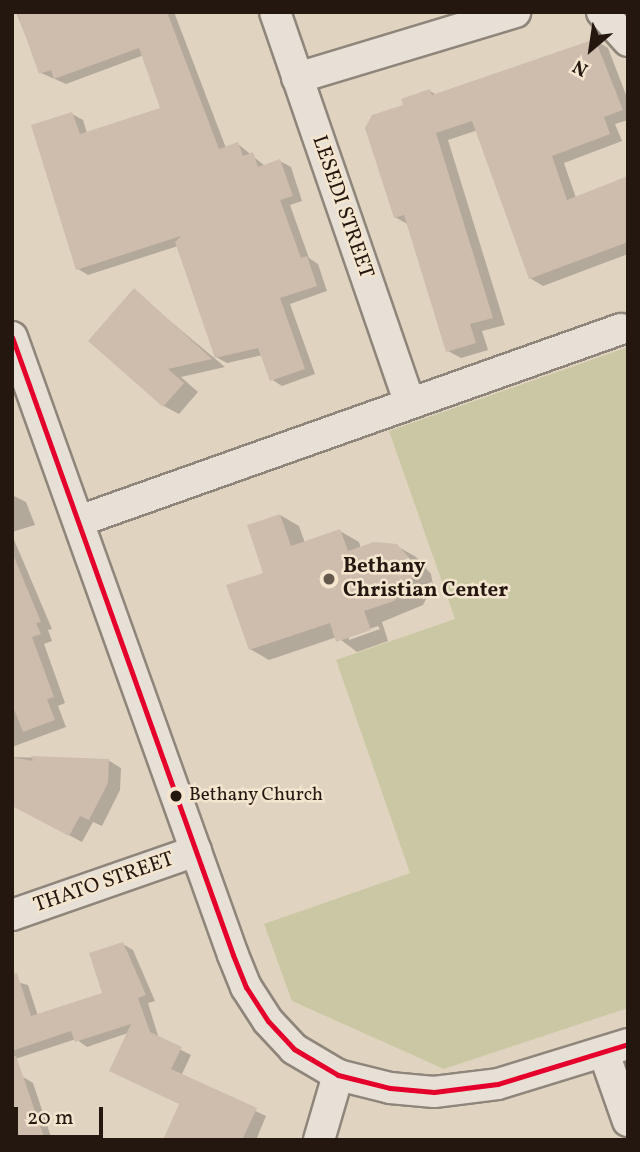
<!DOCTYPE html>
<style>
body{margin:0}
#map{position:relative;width:640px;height:1152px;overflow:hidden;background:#e0d4c1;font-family:Vollkorn,serif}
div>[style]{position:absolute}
.green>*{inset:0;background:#cac8a4}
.shadow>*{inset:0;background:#0003}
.building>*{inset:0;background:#cebcad}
.roads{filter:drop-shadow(2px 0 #8f867b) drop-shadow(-2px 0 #8f867b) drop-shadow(0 2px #8f867b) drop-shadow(0 -2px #8f867b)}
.minor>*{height:30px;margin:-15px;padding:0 15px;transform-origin:15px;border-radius:15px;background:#e6e0d6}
.bus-1>*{height:5px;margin:-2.5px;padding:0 2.5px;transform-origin:2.5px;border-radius:2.5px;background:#e4002b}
.dots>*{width:19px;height:19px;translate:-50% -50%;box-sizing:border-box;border:4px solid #f3e5ce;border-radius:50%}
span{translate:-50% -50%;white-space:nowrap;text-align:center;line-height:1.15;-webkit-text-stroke:5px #f3e5ce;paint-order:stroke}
.bus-label{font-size:19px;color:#23170f}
.left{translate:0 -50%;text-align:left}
.street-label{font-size:21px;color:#23170f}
.poi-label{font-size:21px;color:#23170f;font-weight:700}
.frame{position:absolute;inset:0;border:14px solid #23170f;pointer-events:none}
.north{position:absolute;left:556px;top:14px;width:70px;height:70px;-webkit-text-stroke:5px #f3e5ce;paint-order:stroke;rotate:209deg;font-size:19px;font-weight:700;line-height:28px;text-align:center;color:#23170f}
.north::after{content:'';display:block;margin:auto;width:24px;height:32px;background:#23170f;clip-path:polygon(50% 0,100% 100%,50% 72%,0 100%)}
.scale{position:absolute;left:14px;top:1107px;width:89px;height:32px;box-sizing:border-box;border:4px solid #23170f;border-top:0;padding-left:9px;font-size:21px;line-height:24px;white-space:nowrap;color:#23170f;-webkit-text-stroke:5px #f3e5ce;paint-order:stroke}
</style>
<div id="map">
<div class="green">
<i style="clip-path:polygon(628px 347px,628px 1008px,444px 1069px,292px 1001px,264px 924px,410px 873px,336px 660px,455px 619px,389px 431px)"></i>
</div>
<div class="shadow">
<i style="clip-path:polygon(16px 12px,174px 12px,226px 148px,238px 144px,265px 166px,280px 161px,291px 167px,302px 201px,290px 205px,309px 258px,318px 264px,327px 291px,290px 304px,315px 374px,282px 386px,271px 379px,263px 355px,227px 363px,216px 357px,178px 246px,88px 275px,78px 269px,72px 114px,83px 120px,87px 133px,162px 109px,144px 55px,66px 84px,41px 73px)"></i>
<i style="clip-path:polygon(595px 40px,608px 48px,628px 100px,628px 120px,615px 124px,622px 141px,564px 163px,576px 198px,628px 178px,628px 254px,543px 286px,530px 278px,478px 130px,448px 140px,505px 325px,482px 331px,488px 350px,461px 358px,448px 351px,409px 225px,395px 217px,405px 106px,430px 91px,437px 95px)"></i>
<i style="clip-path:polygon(134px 291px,225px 367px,181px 377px,198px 392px,179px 414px,164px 406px)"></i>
<i style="clip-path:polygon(12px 495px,26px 502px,35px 525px,12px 532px)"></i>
<i style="clip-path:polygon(evenodd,280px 515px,299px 526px,305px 543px,340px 531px,359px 542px,361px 549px,397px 546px,416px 557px,431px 574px,433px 585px,423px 605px,382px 622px,388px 641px,357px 652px,337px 637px,269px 660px,250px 649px,280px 515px,378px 626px,380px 629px,349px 640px,349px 636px,378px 626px)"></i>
<i style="clip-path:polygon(12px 535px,52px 629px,48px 630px,52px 641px,44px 644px,65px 703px,58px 706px,66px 727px,12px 747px)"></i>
<i style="clip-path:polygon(12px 757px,108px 760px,121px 768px,120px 790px,102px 826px,93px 822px,82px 842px,12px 805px)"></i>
<i style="clip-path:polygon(123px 944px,133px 950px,155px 1001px,148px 1003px,159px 1039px,191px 1055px,181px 1076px,266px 1116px,256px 1140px,165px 1140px,181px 1104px,128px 1033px,87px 1047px,76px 1039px,12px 1060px,12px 981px,28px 985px,38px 1016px,105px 994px)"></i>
<i style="clip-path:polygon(23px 1077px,33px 1083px,52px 1140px,12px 1140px)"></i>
</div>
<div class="building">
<i style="clip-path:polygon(17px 12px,167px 12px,219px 149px,238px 142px,243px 156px,253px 152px,258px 167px,280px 159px,293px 196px,280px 200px,301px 258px,307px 256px,317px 286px,280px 298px,305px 369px,270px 381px,258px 348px,215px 358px,175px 242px,181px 236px,76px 270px,31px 125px,72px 112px,80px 134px,160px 108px,139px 48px,54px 79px,51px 70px,39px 74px)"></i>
<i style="clip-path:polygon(595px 39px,623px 110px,604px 117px,610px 134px,552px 156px,567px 200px,628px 176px,628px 242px,529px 279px,472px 121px,436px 133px,493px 318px,470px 324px,476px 343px,446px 352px,404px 215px,394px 218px,365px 128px,372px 115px,403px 105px,401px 99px,430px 89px,432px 95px)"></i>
<i style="clip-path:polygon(134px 288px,212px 359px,168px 369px,184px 383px,163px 407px,88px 341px)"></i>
<i style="clip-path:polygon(280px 514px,291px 546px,340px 529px,348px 551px,374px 542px,397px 544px,413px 562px,412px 585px,394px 601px,364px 611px,371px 630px,336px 642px,330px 623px,249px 650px,226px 585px,263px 573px,247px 525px)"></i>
<i style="clip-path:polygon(12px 552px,41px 622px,36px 623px,41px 634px,32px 637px,54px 697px,47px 699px,55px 720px,23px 732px,12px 704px)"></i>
<i style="clip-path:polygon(31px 756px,109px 759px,108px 783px,89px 820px,80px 816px,69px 836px,12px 806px,12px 757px,33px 761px)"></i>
<i style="clip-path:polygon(123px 942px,146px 995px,138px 998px,150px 1032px,182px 1047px,171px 1069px,257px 1108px,242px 1140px,163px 1140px,179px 1104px,109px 1071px,131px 1024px,75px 1042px,71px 1031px,12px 1051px,12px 974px,17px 973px,31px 1016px,102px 993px,89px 953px)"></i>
<i style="clip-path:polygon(16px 1056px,45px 1140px,12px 1140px,12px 1057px)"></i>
</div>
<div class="roads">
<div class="minor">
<i style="left:275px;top:12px;width:411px;rotate:71deg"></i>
<i style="left:602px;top:12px;width:39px;rotate:48deg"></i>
<i style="left:297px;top:78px;width:228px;rotate:-16.8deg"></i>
<i style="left:12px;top:337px;width:656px;rotate:70.32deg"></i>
<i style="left:233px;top:955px;width:35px;rotate:68deg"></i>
<i style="left:246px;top:987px;width:40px;rotate:57.1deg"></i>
<i style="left:268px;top:1021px;width:38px;rotate:47deg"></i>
<i style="left:294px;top:1049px;width:51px;rotate:30.6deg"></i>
<i style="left:338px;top:1075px;width:54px;rotate:14deg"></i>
<i style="left:390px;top:1088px;width:44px;rotate:5.2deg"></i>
<i style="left:434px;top:1092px;width:64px;rotate:-7.1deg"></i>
<i style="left:498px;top:1084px;width:136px;rotate:-17.1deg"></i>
<i style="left:79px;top:521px;width:575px;rotate:-19.51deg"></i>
<i style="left:12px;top:915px;width:195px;rotate:-19.2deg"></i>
<i style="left:604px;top:1053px;width:72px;rotate:70.6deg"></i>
<i style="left:319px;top:1140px;width:68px;rotate:-73.7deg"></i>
</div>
</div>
<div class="bus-1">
<i style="left:12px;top:337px;width:656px;rotate:70.32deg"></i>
<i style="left:233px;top:955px;width:35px;rotate:68deg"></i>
<i style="left:246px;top:987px;width:40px;rotate:57.1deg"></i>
<i style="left:268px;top:1021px;width:38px;rotate:47deg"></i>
<i style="left:294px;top:1049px;width:51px;rotate:30.6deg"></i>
<i style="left:338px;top:1075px;width:54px;rotate:14deg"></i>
<i style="left:390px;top:1088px;width:44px;rotate:5.2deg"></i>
<i style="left:434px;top:1092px;width:64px;rotate:-7.1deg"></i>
<i style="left:498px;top:1084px;width:136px;rotate:-17.1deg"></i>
</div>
<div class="dots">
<i style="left:329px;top:579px;background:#65594d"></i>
<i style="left:176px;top:796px;background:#23170f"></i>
</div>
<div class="bus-label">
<span class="left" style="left:189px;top:796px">Bethany Church</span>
</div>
<div class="street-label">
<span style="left:342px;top:207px;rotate:71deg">LESEDI STREET</span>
<span style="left:104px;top:883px;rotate:-19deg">THATO STREET</span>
</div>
<div class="poi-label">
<span class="left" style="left:343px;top:579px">Bethany<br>Christian Center</span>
</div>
<div class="frame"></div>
<div class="north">N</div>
<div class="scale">20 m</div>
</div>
